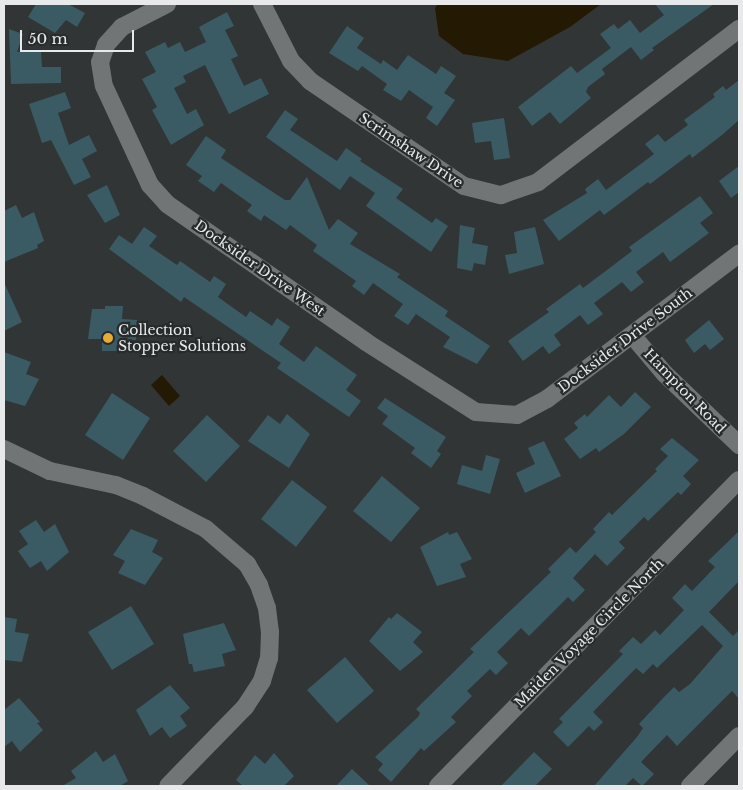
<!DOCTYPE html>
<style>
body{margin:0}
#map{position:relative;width:743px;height:790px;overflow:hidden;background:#313535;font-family:"Libre Baskerville",serif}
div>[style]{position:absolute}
.water>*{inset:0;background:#241903}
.building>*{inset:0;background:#3a5b63}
.minor>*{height:18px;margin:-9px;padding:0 9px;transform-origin:9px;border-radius:9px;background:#717576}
.dots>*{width:14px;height:14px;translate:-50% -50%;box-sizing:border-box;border:2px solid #272b2b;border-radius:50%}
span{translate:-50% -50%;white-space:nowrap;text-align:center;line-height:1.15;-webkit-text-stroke:4.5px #272b2b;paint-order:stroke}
.street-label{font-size:14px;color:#e7e9ea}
.poi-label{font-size:14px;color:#e7e9ea}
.left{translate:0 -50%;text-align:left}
.frame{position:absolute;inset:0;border:5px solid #e7e9ea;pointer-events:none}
.scale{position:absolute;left:20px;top:30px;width:114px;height:22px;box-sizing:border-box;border:2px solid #e7e9ea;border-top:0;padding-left:6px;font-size:15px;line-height:18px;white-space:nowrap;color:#e7e9ea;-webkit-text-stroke:4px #272b2b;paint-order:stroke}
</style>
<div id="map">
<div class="water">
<i style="clip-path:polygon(438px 4px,601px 4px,570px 27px,508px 61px,463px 54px,439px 36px,435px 8px)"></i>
<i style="clip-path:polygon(162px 375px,180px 396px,169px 406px,151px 385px)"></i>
</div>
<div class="building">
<i style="clip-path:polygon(36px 4px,68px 4px,85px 13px,77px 27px,66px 20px,55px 33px,28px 17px)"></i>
<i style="clip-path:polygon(655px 4px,714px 4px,652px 48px,654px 50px,641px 60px,631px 47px,602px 69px,605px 74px,588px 87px,586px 92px,591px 98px,560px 124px,550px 112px,532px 126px,518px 107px,571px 66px,577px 73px,611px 48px,600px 34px,614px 24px,618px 29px,630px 20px,640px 33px,664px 15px)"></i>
<i style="clip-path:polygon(227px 12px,234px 26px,225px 30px,238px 56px,231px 59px,244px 86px,261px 78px,269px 94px,229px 114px,205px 65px,183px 76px,186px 82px,174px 88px,187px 114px,196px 109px,204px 125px,171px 145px,152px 110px,157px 107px,142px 79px,156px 72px,145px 52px,165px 42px,168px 48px,180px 42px,185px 52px,206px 42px,199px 27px)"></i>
<i style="clip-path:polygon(347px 26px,364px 38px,357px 48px,381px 64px,383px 60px,397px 70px,408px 55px,436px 74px,441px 66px,456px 76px,444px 93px,455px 100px,437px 126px,426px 118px,433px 107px,409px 90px,401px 101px,383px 90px,387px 84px,362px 66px,358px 71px,329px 53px)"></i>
<i style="clip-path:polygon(9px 29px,23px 34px,17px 52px,41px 51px,42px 67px,61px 67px,61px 83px,11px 84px)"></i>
<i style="clip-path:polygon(739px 80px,739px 120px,722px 135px,692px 158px,690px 154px,650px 184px,648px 182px,604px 215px,600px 210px,559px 241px,543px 220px,587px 193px,585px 189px,598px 179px,606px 190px,654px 154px,645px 144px,658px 134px,665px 142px,688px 125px,684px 120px,715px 97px,713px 94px,723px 86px,726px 90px)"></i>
<i style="clip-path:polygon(65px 92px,71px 108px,58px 113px,69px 145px,89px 135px,97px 151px,82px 159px,91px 177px,74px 185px,51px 140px,42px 143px,29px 104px)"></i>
<i style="clip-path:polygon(285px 110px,298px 119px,290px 130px,337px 161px,346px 148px,362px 159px,360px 161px,403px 189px,396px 198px,432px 223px,436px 218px,448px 226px,431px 252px,366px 206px,375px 193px,350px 176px,340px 190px,266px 137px)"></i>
<i style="clip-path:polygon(504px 118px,510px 158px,494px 160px,491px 141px,475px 143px,472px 123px)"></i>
<i style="clip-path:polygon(206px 136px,226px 150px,221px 158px,285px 200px,290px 200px,307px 177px,329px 230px,338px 219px,358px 233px,350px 244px,400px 274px,397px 277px,448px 311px,445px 316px,490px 346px,477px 364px,443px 347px,450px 337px,416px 314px,408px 325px,394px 316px,403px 304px,373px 283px,364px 295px,352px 286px,356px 281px,313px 251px,317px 245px,290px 225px,286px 230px,264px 215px,261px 221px,247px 211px,252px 205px,221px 183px,214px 192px,198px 181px,202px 176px,186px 165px)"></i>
<i style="clip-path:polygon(739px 166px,739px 192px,731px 198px,719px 181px)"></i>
<i style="clip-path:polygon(107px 185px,120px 215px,105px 223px,87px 195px)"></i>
<i style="clip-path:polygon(700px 196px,713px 213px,700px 223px,709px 233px,670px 262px,663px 252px,636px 272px,644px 282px,631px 292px,622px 282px,594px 303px,603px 314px,588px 325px,580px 315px,554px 335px,561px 345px,549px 354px,543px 346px,523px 361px,508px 341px,549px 312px,546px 309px,580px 284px,583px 288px,607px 270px,632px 251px,629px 247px)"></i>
<i style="clip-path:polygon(16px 205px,22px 218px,34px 212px,44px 241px,37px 245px,38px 248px,4px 262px,4px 211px)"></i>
<i style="clip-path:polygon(460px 225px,475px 228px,472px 243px,488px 246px,485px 265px,474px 263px,472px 271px,457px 268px)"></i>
<i style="clip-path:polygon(144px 227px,157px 236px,149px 246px,177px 265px,180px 261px,210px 282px,214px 276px,226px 284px,218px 297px,246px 317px,250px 311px,272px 326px,277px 318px,290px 327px,279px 344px,304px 362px,316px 346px,357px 375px,346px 390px,361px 401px,349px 417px,277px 368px,281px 363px,184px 297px,181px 302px,109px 249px,119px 235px,132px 244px)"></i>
<i style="clip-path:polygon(535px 227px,544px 264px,509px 274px,505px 255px,517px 253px,514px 232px)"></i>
<i style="clip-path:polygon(4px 282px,22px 322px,4px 331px)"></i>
<i style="clip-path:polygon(105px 306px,123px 306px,122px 319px,137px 320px,136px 340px,123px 340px,122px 351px,102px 351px,102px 339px,88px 339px,92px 309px,105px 309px)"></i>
<i style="clip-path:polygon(709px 320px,724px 339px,710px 350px,705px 344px,694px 353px,685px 340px)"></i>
<i style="clip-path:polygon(4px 352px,31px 362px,26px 374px,39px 379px,25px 406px,4px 400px)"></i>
<i style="clip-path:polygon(635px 392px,651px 407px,624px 434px,599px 452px,596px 448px,580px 459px,564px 439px,578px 428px,574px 423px,585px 414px,587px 417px,609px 395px,621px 407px)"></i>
<i style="clip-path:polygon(112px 393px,150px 418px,123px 460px,85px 435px)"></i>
<i style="clip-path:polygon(385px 398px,446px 437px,437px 451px,441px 454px,431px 468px,411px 453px,415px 448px,382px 424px,388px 416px,377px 408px)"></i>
<i style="clip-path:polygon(287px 414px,310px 434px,289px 468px,248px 441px,268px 415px,280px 424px)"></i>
<i style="clip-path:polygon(207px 415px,240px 446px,206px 482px,173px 451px)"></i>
<i style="clip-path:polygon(672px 438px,699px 460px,683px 476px,691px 484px,681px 495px,678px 492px,648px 521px,644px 517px,619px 542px,625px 548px,607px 566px,595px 554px,573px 578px,585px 590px,573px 602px,568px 597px,529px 636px,521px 628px,497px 652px,508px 663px,496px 675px,490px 669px,467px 691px,472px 696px,451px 717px,456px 722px,424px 751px,421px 748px,391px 782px,378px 770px,383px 764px,375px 757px,418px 717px,420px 713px,416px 709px,474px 652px,470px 649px,551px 572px,548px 569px,570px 547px,576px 553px,596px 532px,593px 529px,609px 512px,612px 515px,657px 471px,655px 469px,668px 456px,660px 449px)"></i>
<i style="clip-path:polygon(544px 441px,561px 476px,525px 493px,516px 473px,535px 464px,528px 448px)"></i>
<i style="clip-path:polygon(486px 455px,500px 459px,490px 494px,457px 484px,462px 465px,482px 471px)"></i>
<i style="clip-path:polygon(382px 476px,420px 508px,391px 542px,353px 511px)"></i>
<i style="clip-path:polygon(292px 480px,327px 507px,296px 547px,261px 519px)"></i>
<i style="clip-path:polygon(36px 520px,44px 532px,55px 524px,69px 552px,47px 571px,41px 561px,30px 568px,18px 551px,28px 544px,19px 531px)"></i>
<i style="clip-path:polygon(131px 529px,158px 540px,152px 552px,163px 558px,145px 585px,118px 573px,125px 561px,113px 555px)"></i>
<i style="clip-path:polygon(739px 531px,739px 581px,709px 612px,733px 636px,739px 630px,739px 699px,732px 691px,677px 746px,667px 735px,641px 762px,654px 774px,642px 786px,633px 778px,625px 786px,594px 786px,637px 737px,643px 728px,639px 724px,665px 696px,674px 687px,679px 692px,690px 684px,723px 646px,702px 625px,657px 668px,653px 664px,643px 674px,636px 668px,593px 712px,603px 722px,594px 731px,589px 726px,568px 747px,553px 732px,563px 722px,559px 719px,623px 654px,619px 651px,633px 637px,641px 644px,655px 630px,660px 635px,684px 610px,672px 598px,685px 584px,692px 591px,715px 567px,708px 561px)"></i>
<i style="clip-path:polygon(448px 532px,449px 535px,457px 532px,472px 559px,460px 564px,466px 577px,437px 586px,420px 547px)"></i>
<i style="clip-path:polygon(131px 606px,154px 644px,112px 670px,88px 632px)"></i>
<i style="clip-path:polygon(397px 613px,422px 632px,413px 642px,423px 652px,400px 671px,369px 641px,389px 617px,391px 619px)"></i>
<i style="clip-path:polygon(4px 617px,17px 619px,15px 632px,29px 634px,22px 662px,4px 660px)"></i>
<i style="clip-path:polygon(224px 623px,236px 650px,222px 654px,225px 666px,194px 672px,192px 664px,189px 664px,183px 634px)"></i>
<i style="clip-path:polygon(345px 657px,374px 691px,337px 723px,307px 690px)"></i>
<i style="clip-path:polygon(170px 685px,190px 708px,180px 716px,187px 726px,170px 738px,162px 727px,150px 736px,136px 710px)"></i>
<i style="clip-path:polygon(19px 698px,40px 722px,37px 723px,43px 730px,20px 752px,12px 741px,4px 747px,4px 710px)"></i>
<i style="clip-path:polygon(96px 751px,103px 762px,115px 754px,128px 781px,120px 786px,62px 786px,76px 778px,71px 771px)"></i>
<i style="clip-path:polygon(534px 752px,552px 769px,535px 786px,501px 786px)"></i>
<i style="clip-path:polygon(274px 753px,294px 776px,284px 786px,243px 786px,236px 780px,255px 755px,265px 764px)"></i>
<i style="clip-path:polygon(352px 769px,370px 786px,336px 786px)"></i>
</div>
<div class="minor">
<i style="left:167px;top:4px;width:51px;rotate:152.9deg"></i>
<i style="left:122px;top:27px;width:24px;rotate:132deg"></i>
<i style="left:106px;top:45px;width:18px;rotate:109deg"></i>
<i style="left:100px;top:62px;width:24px;rotate:81deg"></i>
<i style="left:104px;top:86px;width:109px;rotate:65.1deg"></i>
<i style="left:150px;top:185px;width:25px;rotate:48deg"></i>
<i style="left:167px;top:204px;width:242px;rotate:34.7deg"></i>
<i style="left:366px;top:342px;width:130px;rotate:32.5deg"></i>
<i style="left:476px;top:412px;width:41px;rotate:4.2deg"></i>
<i style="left:517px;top:415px;width:34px;rotate:-28deg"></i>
<i style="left:547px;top:399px;width:241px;rotate:-37.1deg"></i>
<i style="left:262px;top:4px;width:64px;rotate:63deg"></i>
<i style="left:291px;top:61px;width:28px;rotate:46deg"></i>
<i style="left:310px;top:81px;width:186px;rotate:34.3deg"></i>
<i style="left:464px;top:186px;width:38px;rotate:14deg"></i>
<i style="left:501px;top:195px;width:39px;rotate:-19deg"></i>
<i style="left:538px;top:182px;width:253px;rotate:-37.3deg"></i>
<i style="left:632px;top:335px;width:51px;rotate:49.8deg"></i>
<i style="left:665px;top:374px;width:103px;rotate:43.8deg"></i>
<i style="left:4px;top:449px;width:51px;rotate:25.6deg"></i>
<i style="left:50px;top:471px;width:67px;rotate:12deg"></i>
<i style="left:116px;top:485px;width:29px;rotate:22deg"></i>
<i style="left:143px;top:496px;width:71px;rotate:27.6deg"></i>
<i style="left:206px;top:529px;width:54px;rotate:40.5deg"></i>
<i style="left:247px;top:564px;width:24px;rotate:60deg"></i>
<i style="left:259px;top:585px;width:24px;rotate:71deg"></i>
<i style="left:267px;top:608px;width:24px;rotate:83deg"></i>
<i style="left:270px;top:632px;width:26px;rotate:92deg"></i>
<i style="left:269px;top:658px;width:24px;rotate:107deg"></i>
<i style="left:262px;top:681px;width:31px;rotate:123deg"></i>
<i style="left:245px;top:707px;width:110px;rotate:134.3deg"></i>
<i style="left:438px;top:786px;width:429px;rotate:-45.5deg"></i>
<i style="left:690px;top:786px;width:70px;rotate:-45.6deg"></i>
</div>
<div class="dots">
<i style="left:108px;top:338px;background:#e6ac36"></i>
</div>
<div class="street-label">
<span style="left:411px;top:150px;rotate:34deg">Scrimshaw Drive</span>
<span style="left:260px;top:268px;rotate:35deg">Docksider Drive West</span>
<span style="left:625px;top:340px;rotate:-37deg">Docksider Drive South</span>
<span style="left:685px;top:391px;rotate:46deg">Hampton Road</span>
<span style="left:589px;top:633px;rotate:-45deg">Maiden Voyage Circle North</span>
</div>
<div class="poi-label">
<span class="left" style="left:118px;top:338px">Collection<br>Stopper Solutions</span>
</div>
<div class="frame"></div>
<div class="scale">50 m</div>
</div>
